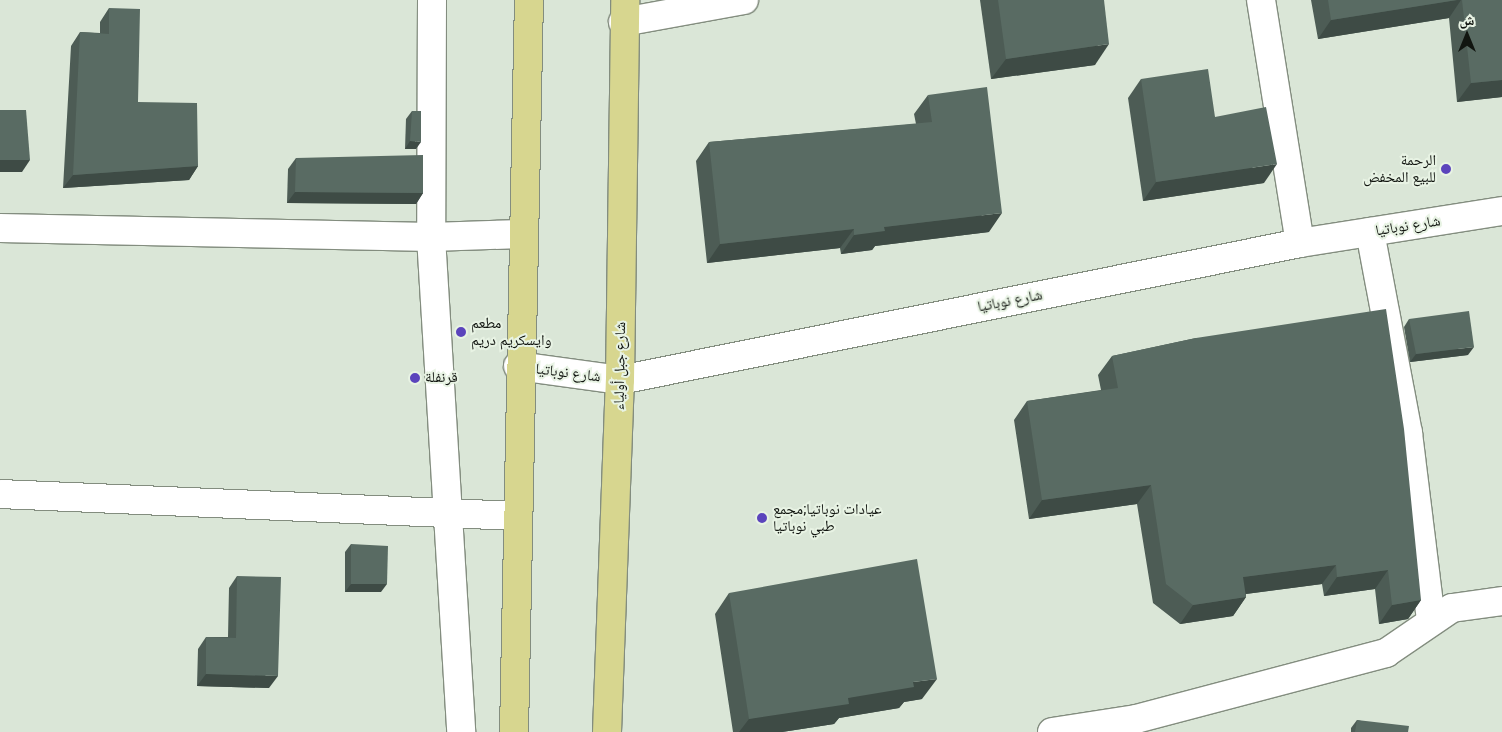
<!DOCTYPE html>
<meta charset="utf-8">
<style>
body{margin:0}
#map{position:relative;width:1502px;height:732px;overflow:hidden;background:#dae6d7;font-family:Roboto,"Noto Naskh Arabic",sans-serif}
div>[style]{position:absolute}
.roads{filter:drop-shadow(1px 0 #838d7f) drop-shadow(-1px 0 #838d7f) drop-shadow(0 1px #838d7f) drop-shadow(0 -1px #838d7f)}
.minor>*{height:28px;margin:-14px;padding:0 14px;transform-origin:14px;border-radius:14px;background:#fff}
.major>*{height:28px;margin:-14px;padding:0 14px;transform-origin:14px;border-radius:14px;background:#d7d68f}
.wall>*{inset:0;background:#4d5c55}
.shaded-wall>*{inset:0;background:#3e4b45}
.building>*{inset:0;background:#596b63}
.dots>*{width:14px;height:14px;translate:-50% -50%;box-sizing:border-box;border:2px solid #e8f3e4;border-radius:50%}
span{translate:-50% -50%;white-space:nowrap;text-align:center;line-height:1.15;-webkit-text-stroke:4px #e8f3e4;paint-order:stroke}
.poi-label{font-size:15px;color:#111510}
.right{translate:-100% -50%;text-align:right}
.left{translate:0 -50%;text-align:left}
.street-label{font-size:15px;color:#111510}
.north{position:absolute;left:1442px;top:10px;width:50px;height:50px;-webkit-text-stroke:4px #e8f3e4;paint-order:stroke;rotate:0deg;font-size:14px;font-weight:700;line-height:20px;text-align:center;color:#111510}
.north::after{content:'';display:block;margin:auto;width:18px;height:22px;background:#111510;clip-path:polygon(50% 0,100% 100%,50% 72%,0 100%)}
</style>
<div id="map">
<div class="roads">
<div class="minor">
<i style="left:432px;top:0;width:237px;rotate:90.2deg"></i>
<i style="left:431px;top:237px;width:496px;rotate:86.5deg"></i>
<i style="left:1261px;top:0;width:246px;rotate:80.9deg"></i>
<i style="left:623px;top:22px;width:123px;rotate:-10.3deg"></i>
<i style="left:0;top:228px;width:431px;rotate:1.2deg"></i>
<i style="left:431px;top:237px;width:91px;rotate:-1.9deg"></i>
<i style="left:1370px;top:232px;width:205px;rotate:79.3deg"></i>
<i style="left:1408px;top:433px;width:189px;rotate:83deg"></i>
<i style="left:518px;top:366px;width:103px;rotate:7.8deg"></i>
<i style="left:620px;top:380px;width:694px;rotate:-11.39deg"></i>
<i style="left:1300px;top:243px;width:205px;rotate:-9deg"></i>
<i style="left:0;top:494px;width:517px;rotate:2.44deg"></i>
<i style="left:1052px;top:732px;width:85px;rotate:-8.8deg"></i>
<i style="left:1136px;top:719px;width:259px;rotate:-14.8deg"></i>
<i style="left:1386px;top:653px;width:80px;rotate:-34.3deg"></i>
<i style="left:1452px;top:608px;width:50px;rotate:-8deg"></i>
</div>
<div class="major">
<i style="left:514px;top:732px;width:732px;rotate:-88.83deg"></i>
<i style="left:607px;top:732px;width:352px;rotate:-87.9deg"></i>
<i style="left:620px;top:380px;width:380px;rotate:-89.2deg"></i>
</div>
</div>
<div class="wall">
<i style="clip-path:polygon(980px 0,1104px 0,1095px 65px,991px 79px)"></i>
<i style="clip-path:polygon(1311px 0,1502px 0,1502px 97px,1457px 102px,1449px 18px,1318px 39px)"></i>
<i style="clip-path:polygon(109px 8px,138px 102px,198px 166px,189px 180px,63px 188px,71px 46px,80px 32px,100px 33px,100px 22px)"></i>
<i style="clip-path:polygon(1141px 79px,1215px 117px,1264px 183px,1143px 201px,1128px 98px)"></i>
<i style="clip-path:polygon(928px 95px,989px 232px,875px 246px,872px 250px,841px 254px,840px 248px,707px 263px,696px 161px,709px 142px,916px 124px,914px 114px)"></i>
<i style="clip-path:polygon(412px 111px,416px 149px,405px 149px,406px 119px)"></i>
<i style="clip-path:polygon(296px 158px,423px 193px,416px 204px,287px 203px,288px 169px)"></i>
<i style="clip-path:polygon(1409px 319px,1468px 355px,1410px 362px,1404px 327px)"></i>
<i style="clip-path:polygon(1196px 338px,1421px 600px,1408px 619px,1379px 624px,1375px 589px,1324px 596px,1322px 584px,1246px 594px,1246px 597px,1233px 616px,1180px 624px,1153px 603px,1137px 504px,1029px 519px,1014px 420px,1027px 401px,1101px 390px,1098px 375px,1112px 356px)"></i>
<i style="clip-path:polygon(351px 544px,381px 592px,345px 592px,345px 552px)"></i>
<i style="clip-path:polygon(237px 576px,269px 688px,197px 686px,198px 649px,206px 637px,228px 637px,229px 588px)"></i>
<i style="clip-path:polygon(729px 593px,922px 699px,904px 702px,899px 708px,839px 718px,834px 724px,782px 732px,733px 732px,715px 614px)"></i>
<i style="clip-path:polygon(1357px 720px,1408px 732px,1351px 732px,1351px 728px)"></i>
</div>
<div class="shaded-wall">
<i style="clip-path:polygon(1457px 0,1461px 0,1449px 18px,1318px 39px,1331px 20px)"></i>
<i style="clip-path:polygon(1109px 44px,1095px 65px,991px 79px,1006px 59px)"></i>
<i style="clip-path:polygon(1502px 80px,1502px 97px,1457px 102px,1471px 83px)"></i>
<i style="clip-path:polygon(410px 141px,421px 142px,416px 149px,405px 149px)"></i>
<i style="clip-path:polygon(0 160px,30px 160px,22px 172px,0 172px)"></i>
<i style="clip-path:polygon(1277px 164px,1264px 183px,1143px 201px,1156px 182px)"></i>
<i style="clip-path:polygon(198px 166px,189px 180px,63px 188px,73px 175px)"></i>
<i style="clip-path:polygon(295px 192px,423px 193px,416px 204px,287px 203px)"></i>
<i style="clip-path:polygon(1002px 213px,989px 232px,875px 246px,872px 250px,841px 254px,854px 235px,884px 227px)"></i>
<i style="clip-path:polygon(854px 229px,840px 248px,707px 263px,720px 244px)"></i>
<i style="clip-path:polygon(1474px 347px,1468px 355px,1410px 362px,1416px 354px)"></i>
<i style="clip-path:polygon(1151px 485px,1137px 504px,1029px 519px,1042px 500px)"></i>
<i style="clip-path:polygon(1336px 565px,1322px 584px,1230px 596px,1243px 577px)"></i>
<i style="clip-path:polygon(1388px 570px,1375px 589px,1324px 596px,1337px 577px)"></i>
<i style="clip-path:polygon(351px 584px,387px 584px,381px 592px,345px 592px)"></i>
<i style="clip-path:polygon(1246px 597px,1233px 616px,1180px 624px,1193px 605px)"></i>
<i style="clip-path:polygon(1421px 600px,1408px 619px,1379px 624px,1392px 605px)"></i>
<i style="clip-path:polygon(206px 674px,278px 676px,269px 688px,197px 686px)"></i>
<i style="clip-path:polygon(937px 679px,922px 699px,904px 702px,899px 708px,839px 718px,834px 724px,782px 732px,739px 732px,749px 719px,848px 698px,913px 682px)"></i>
</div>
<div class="building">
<i style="clip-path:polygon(998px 0,1104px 0,1109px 44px,1006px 59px)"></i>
<i style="clip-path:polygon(1328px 0,1457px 0,1331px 20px)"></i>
<i style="clip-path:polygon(1462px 0,1502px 0,1502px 80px,1471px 83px)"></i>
<i style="clip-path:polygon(109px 8px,140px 9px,138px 102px,197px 103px,198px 166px,73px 175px,80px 32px,109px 34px)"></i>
<i style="clip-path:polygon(1208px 69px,1215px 117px,1266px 107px,1277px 164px,1156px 182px,1141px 79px)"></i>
<i style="clip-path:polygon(987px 87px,1002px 213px,884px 227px,885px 231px,854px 235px,854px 229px,720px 244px,709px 142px,932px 122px,928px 95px)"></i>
<i style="clip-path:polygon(0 110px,26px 110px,30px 160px,0 160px)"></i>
<i style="clip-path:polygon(412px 111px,421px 111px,421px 142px,410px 141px)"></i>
<i style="clip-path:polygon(423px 155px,423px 193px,295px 192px,296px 158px)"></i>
<i style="clip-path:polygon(1386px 309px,1404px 429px,1421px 600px,1392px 605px,1388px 570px,1337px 577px,1336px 565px,1243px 577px,1246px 597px,1193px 605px,1166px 584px,1151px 485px,1042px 500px,1027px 401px,1118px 388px,1112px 356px,1196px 338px)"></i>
<i style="clip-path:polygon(1469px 311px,1474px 347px,1416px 354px,1409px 319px)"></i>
<i style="clip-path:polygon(351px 544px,388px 546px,387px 584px,351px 584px)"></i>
<i style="clip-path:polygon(917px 559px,937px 679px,913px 682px,914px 687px,848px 698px,849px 704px,749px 719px,729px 593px)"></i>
<i style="clip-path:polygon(237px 576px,281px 577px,278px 676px,206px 674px,206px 637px,236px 638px)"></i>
<i style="clip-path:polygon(1357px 720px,1409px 726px,1408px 732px,1355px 732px)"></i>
</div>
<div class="dots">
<i style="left:1446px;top:169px;background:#5b44bc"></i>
<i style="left:461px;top:332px;background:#5b44bc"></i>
<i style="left:415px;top:378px;background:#5b44bc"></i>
<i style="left:762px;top:518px;background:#5b44bc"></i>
</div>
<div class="poi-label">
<span class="right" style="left:1436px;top:169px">الرحمة<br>للبيع المخفض</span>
<span class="left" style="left:471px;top:332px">مطعم<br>وايسكريم دريم</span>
<span class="left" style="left:425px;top:378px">قرنفلة</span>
<span class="left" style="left:773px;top:518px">عيادات نوباتيا;مجمع<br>طبي نوباتيا</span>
</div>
<div class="street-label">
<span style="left:1408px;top:226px;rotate:-9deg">شارع نوباتيا</span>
<span style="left:1010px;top:301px;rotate:-11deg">شارع نوباتيا</span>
<span style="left:620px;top:366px;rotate:-89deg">شارع جبل أولياء</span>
<span style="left:568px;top:373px;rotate:7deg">شارع نوباتيا</span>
</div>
<div class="north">ش</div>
</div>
